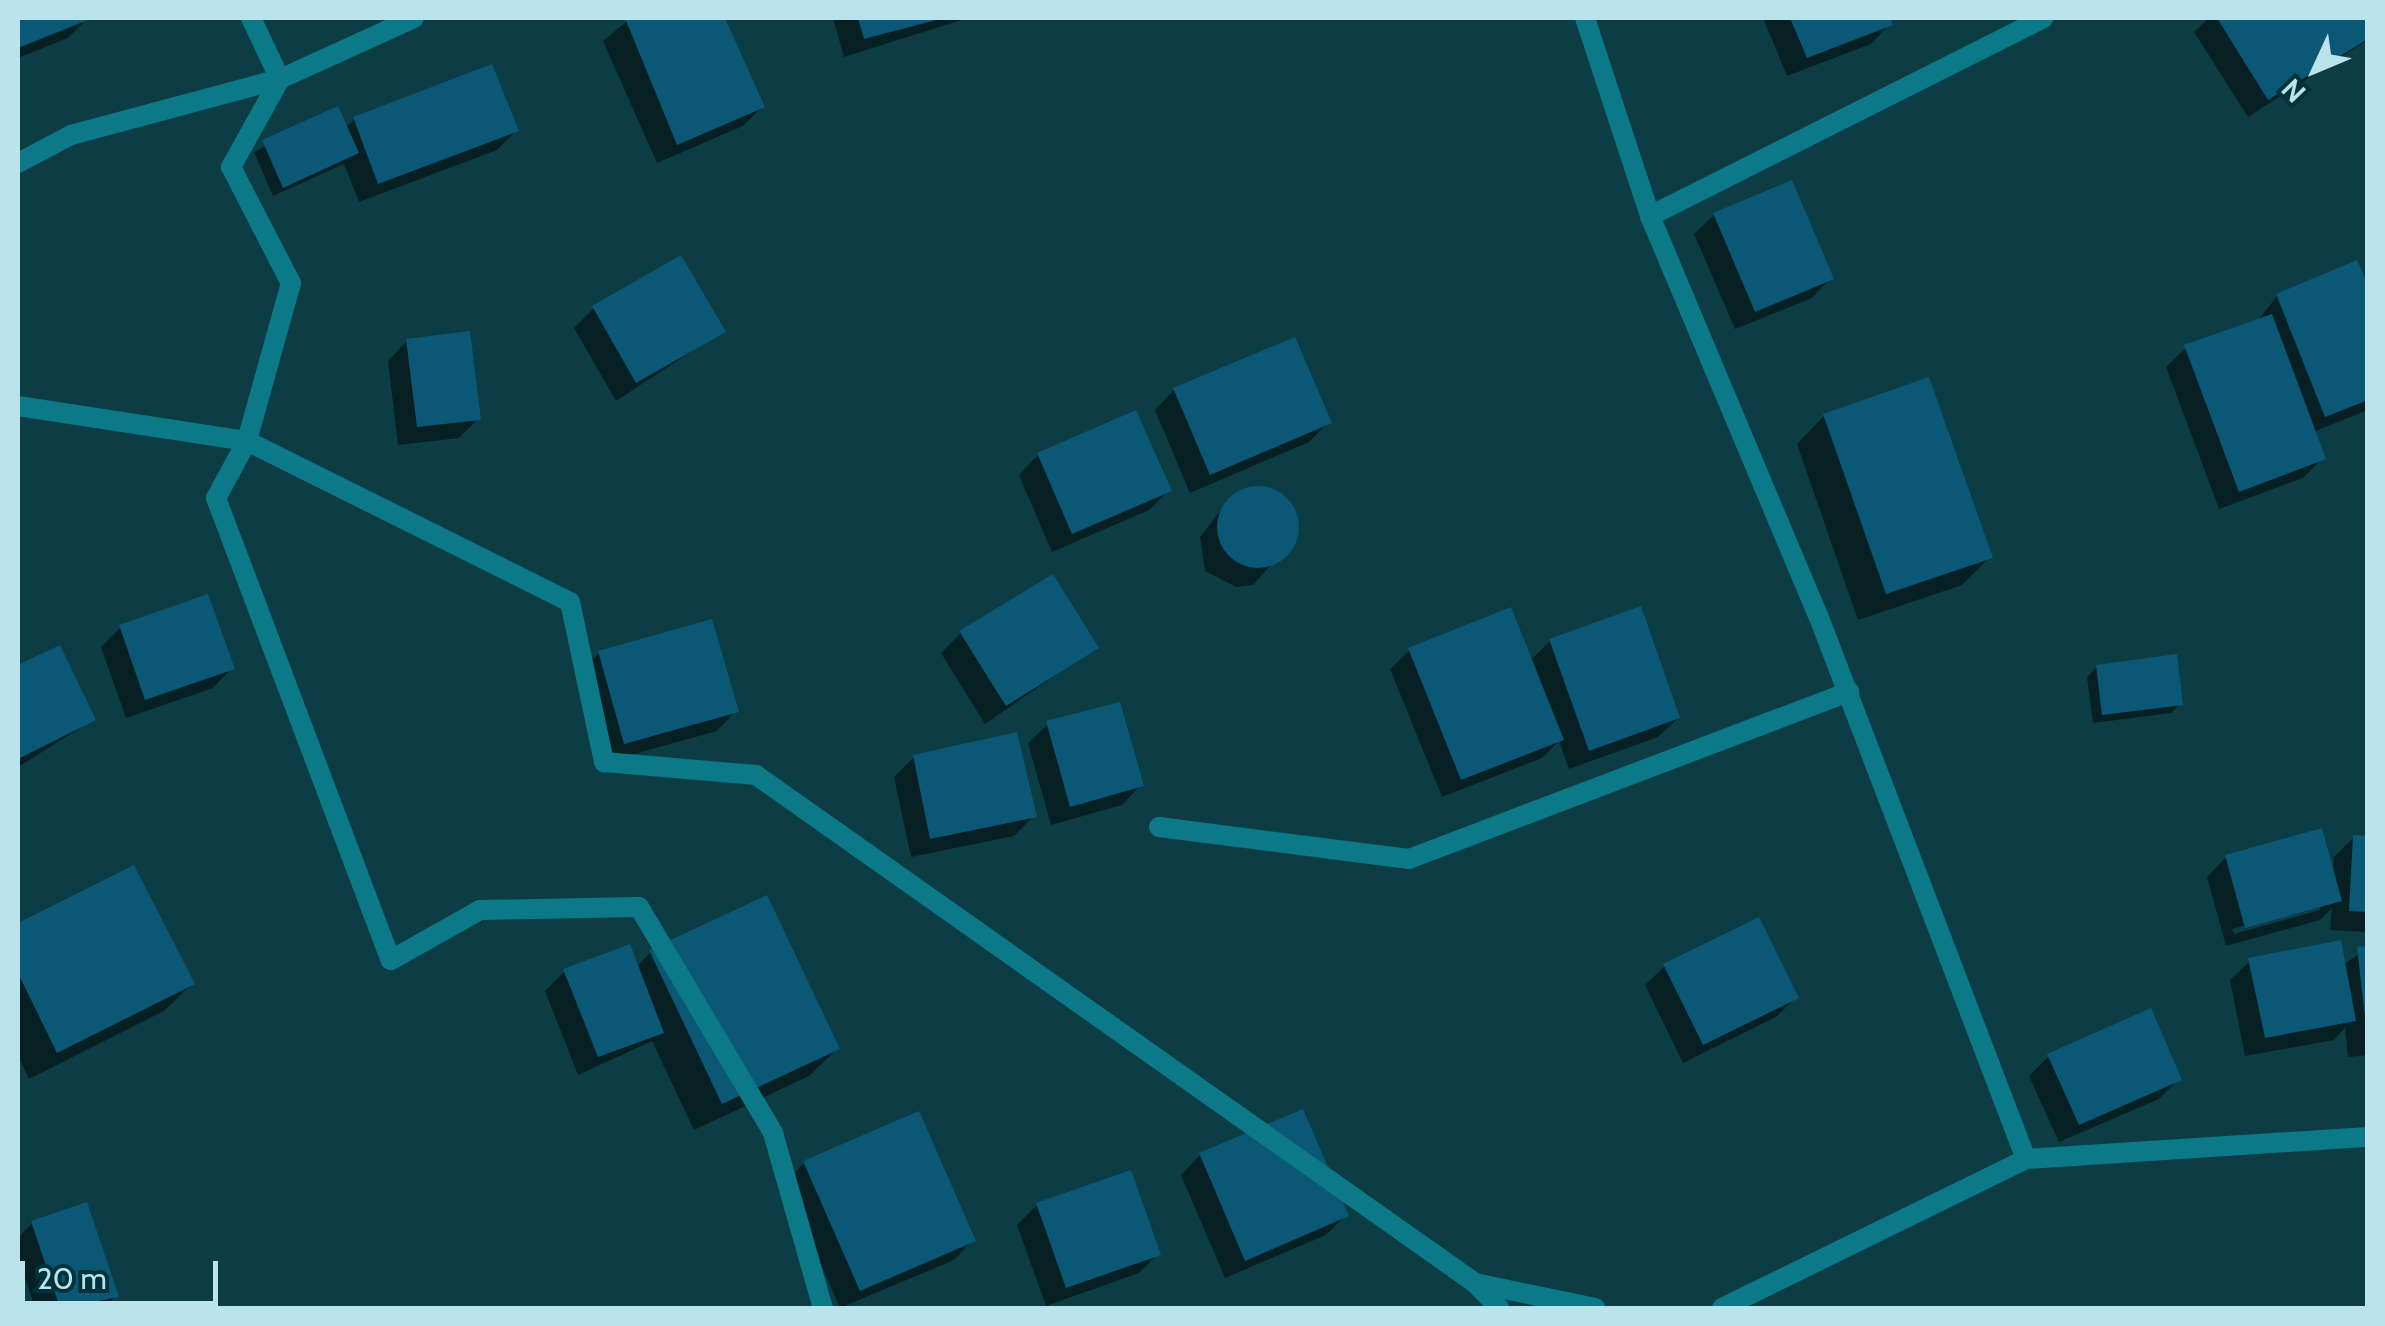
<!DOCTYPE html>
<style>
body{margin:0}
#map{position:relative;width:2385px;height:1326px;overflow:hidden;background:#0c3d45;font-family:Cabin,sans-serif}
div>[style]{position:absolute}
.shadow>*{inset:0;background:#0007}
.building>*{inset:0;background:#0a5875}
.round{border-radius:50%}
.minor>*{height:20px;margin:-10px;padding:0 10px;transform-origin:10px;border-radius:10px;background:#0c7988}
span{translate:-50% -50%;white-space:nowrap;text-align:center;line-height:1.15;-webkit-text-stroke:8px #00333b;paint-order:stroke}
.frame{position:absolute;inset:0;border:20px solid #bbe3eb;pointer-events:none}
.north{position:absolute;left:2265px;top:20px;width:100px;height:100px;-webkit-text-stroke:8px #00333b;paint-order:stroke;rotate:226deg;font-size:28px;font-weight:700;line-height:40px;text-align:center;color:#bbe3eb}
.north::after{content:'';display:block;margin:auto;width:35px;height:45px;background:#bbe3eb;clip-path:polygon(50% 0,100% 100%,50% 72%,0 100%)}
.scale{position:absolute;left:20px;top:1261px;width:198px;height:45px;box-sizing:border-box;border:5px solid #bbe3eb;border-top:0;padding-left:12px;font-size:30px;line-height:35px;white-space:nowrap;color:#bbe3eb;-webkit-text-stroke:8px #00333b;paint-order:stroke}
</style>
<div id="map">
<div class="shadow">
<i style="clip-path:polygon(18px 18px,88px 18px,68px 38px,18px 58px)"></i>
<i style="clip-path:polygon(631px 18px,722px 18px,762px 107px,743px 126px,657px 163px,603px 41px)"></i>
<i style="clip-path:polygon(833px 18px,968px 18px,844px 57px)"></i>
<i style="clip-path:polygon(1763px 18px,1887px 18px,1890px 24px,1871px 44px,1787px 76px)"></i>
<i style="clip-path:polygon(2209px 18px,2366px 18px,2368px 40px,2248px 117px,2194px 32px)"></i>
<i style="clip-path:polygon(337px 109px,345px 128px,355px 119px,516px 131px,497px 150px,359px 202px,344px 164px,273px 196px,254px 152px)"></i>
<i style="clip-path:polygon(1714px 215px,1831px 278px,1812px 298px,1735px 329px,1694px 234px)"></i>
<i style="clip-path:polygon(2368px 292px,2368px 410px,2313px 432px,2323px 458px,2303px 478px,2219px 509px,2166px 367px,2186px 348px,2259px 319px,2277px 296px)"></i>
<i style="clip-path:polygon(594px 308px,723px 331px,616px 401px,574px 328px)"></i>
<i style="clip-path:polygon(407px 341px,478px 419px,459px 438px,398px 445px,388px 361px)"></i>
<i style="clip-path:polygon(1174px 390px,1329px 422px,1309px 442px,1190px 493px,1155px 410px)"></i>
<i style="clip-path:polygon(1824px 416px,1990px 557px,1962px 585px,1858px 620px,1797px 444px)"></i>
<i style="clip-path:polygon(1038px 455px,1169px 490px,1149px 510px,1052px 552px,1019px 475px)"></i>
<i style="clip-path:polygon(1260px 487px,1290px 504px,1296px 537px,1253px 585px,1236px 587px,1205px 571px,1200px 537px,1228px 501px)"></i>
<i style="clip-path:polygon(120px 628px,232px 668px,213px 688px,126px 718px,101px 647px)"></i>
<i style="clip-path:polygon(961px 633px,1095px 648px,985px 724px,941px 653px)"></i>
<i style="clip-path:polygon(1550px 641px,1678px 718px,1658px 737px,1569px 769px,1559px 741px,1542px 758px,1442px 797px,1390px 669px,1410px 650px,1530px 661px)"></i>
<i style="clip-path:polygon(59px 648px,93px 720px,18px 767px,18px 668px)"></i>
<i style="clip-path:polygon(599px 653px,736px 711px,717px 731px,605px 762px,580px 673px)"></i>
<i style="clip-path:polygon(2097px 667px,2180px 704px,2171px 713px,2093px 723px,2087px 677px)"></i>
<i style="clip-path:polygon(1048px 724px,1141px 785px,1122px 805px,1051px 825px,1028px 743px)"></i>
<i style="clip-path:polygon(914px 757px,1034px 816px,1014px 836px,911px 857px,894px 777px)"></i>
<i style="clip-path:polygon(evenodd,2354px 837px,2368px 838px,2368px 932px,2330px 930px,2332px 908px,2320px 920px,2226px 946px,2207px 877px,2226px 857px,2333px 874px,2334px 857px,2354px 837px,2320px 905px,2320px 910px,2234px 934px,2232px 929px,2320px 905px)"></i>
<i style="clip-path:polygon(133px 869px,192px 984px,164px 1011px,29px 1079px,18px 1055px,18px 926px)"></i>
<i style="clip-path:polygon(2368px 948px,2368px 1055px,2348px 1057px,2345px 1028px,2334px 1040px,2245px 1056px,2230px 980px,2250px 961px,2343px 965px)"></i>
<i style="clip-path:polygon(651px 952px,837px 1049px,809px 1076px,694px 1130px,652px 1041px,578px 1075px,545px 991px,565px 971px,636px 967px)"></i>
<i style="clip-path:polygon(1665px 966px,1796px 998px,1776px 1017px,1683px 1063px,1645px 985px)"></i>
<i style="clip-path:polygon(2049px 1056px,2179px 1079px,2159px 1099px,2059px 1142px,2029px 1076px)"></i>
<i style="clip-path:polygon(1200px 1155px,1346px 1215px,1326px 1235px,1225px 1278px,1181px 1175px)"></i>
<i style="clip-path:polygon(804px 1163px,973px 1240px,954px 1260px,840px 1308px,785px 1182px)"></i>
<i style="clip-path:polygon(1037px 1205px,1158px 1254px,1139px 1273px,1046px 1306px,1017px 1225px)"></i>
<i style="clip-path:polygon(32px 1223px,116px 1296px,104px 1308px,35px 1308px,18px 1257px,18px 1238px)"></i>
</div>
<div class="building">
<i style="clip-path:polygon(18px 18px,93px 18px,18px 48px)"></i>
<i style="clip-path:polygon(625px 18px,725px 18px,765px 107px,677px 145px)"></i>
<i style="clip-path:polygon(858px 18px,940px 18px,940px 19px,864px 39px)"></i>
<i style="clip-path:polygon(1790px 18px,1890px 18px,1893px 25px,1807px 58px)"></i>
<i style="clip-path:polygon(2217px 18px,2368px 18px,2368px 39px,2268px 100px)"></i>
<i style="clip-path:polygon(492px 64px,519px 131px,378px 184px,353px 117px)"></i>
<i style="clip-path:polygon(338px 106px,359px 153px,283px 188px,262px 140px)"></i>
<i style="clip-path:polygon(1792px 180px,1834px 279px,1755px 312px,1713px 213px)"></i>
<i style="clip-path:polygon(681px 255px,726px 332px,636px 383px,592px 306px)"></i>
<i style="clip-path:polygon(2357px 260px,2368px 285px,2368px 400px,2325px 417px,2276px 294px)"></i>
<i style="clip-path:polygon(2272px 314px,2326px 459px,2239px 492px,2184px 345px)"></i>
<i style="clip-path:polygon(470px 331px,481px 420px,417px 427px,406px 339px)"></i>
<i style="clip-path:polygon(1295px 337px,1332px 423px,1210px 475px,1173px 388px)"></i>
<i style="clip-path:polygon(1929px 377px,1993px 558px,1886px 594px,1823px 414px)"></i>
<i style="clip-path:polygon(1136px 410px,1172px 491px,1072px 534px,1037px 453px)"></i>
<i class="round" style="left:1217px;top:486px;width:82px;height:82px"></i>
<i style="clip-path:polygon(1053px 574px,1099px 648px,1006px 706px,959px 631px)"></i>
<i style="clip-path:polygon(208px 594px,235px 669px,145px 700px,119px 625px)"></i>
<i style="clip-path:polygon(1641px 606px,1680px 718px,1589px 751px,1549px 639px)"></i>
<i style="clip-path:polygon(1511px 607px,1564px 740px,1461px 780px,1408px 648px)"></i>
<i style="clip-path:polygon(712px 619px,739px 712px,624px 744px,598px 651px)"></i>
<i style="clip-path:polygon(60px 645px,96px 720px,18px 759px,18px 665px)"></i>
<i style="clip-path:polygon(2177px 654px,2183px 705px,2102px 715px,2096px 665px)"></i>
<i style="clip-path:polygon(1120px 702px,1144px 786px,1070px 807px,1046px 721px)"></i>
<i style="clip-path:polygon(1017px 732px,1037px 817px,930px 839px,913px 755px)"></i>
<i style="clip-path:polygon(2322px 828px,2342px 901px,2245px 928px,2225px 855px)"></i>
<i style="clip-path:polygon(2353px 835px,2368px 836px,2368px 912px,2349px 911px)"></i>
<i style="clip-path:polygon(134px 865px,195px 984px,57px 1053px,18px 973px,18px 923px)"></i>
<i style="clip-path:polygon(767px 895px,840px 1049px,722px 1104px,649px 950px)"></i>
<i style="clip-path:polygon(1759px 917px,1799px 998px,1703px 1045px,1663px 964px)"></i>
<i style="clip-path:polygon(2341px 940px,2356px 1021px,2265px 1038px,2248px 958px)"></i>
<i style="clip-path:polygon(630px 944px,664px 1033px,598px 1057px,563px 969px)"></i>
<i style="clip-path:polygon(2368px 946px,2368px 1017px,2365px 1017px,2357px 947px)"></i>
<i style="clip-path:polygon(2151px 1008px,2182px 1080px,2079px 1125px,2047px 1054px)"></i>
<i style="clip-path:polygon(1303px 1109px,1349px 1216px,1245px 1261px,1199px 1153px)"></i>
<i style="clip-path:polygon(919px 1111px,976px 1241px,860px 1291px,803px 1161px)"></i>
<i style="clip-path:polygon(1131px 1170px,1161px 1255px,1066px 1288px,1036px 1203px)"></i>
<i style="clip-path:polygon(87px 1202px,119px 1297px,60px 1308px,31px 1221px)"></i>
</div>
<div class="minor">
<i style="left:251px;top:18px;width:68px;rotate:64.6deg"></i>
<i style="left:280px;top:79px;width:101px;rotate:119.1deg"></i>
<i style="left:231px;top:167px;width:131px;rotate:62.7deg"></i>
<i style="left:291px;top:283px;width:164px;rotate:105.6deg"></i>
<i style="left:247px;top:441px;width:65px;rotate:118.5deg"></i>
<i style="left:216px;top:498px;width:494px;rotate:69.3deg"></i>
<i style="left:391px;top:960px;width:102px;rotate:-29.3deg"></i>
<i style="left:480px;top:910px;width:159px;rotate:-1.1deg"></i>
<i style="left:639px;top:907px;width:263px;rotate:59.3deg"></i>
<i style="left:773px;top:1133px;width:182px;rotate:74.1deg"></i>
<i style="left:1585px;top:18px;width:208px;rotate:71.8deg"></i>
<i style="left:1650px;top:216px;width:433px;rotate:67.2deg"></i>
<i style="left:1818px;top:615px;width:582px;rotate:69.08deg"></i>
<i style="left:2026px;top:1159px;width:343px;rotate:-3.7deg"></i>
<i style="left:18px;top:163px;width:60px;rotate:-27.8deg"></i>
<i style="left:71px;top:135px;width:216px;rotate:-15deg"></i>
<i style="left:280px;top:79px;width:147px;rotate:-24.5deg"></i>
<i style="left:1650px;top:216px;width:440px;rotate:-26.7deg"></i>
<i style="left:18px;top:406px;width:232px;rotate:8.7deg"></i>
<i style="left:247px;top:441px;width:361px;rotate:26.5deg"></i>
<i style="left:570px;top:602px;width:164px;rotate:78deg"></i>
<i style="left:604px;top:762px;width:153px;rotate:4.9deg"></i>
<i style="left:756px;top:775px;width:880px;rotate:35.24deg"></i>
<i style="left:1475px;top:1283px;width:123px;rotate:11.8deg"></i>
<i style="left:1159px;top:827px;width:252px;rotate:7.3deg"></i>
<i style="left:1409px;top:859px;width:471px;rotate:-20.8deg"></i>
<i style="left:1475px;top:1283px;width:35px;rotate:46deg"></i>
<i style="left:1722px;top:1308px;width:339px;rotate:-26.1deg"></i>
</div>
<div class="frame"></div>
<div class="north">N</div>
<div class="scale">20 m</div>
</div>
